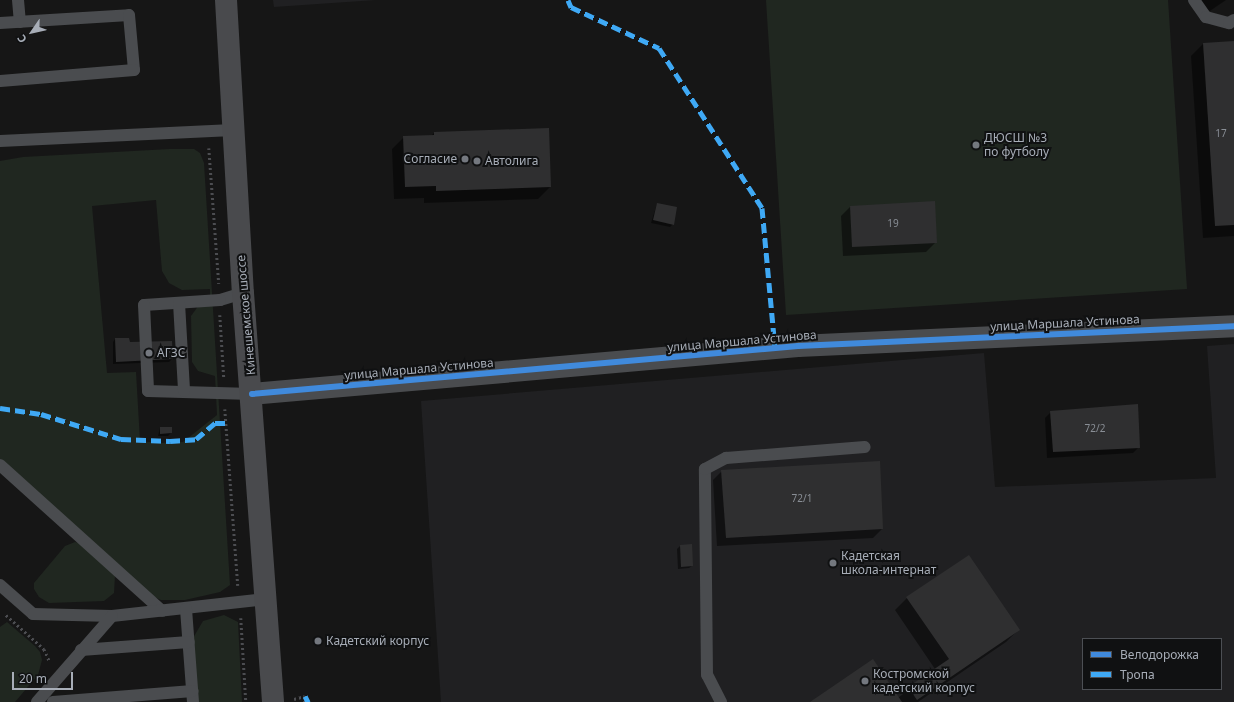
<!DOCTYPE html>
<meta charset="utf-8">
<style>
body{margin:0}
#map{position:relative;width:1234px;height:702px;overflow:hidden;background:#161616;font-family:"Noto Sans",sans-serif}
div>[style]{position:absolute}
.built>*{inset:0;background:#202022}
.green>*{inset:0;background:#202720}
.shadow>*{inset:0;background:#0007}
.building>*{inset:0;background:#2f2f30}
.path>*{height:2.5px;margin-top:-1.25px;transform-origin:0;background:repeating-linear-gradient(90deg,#4c4d51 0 2px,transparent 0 5px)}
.service>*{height:12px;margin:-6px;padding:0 6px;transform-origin:6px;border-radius:6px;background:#4a4c4f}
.tertiary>*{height:22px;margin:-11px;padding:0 11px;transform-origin:11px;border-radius:11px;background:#4a4c4f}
.secondary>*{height:22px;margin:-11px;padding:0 11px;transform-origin:11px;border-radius:11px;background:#494a4d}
.quiet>*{height:5px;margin-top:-2.5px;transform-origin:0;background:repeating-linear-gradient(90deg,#3fa9f5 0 10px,transparent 0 15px)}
.cycleway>*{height:6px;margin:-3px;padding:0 3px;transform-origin:3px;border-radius:3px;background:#408adc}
.dots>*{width:11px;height:11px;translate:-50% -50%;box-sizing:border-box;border:2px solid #101112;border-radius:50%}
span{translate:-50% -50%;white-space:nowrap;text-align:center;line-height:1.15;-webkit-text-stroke:4px #101112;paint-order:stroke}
.number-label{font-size:10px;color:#898e95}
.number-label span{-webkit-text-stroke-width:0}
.poi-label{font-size:12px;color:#a7adb7}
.left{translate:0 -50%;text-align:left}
.right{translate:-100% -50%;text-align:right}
.street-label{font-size:12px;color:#a7adb7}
.legend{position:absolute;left:1082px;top:638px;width:140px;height:52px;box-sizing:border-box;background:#101112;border:1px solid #4c4f54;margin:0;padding:5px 7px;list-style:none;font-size:12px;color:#a7adb7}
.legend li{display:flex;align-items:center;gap:8px;height:20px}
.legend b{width:20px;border:1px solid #4c4f54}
.north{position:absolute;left:12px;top:12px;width:40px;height:40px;-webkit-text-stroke:3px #101112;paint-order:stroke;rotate:236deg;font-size:11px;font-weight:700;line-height:16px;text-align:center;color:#a7adb7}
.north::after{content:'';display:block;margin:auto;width:14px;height:18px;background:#a7adb7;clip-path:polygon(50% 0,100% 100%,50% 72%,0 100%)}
.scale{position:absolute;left:12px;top:672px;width:61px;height:18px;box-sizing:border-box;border:2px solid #a7adb7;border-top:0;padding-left:5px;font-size:12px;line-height:14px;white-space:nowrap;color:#a7adb7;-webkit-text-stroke:3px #101112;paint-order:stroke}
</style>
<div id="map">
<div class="built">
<i style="clip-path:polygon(273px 0,376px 0,274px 7px)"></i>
<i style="clip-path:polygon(evenodd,1234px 344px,1234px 702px,441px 702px,421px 401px,984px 353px,995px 487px,1216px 478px,1207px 346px,1234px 344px,1083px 639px,1221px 639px,1221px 689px,1083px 689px,1083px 639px)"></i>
</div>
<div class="green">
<i style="clip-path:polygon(766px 0,1168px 0,1187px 289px,786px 315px)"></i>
<i style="clip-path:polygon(evenodd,170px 149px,194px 149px,200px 153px,204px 163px,230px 585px,220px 592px,185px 600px,161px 600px,150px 595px,0 459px,0 161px,23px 157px,170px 149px,156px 200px,162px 271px,165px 276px,169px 283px,182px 290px,210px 289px,210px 304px,199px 305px,191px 316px,192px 362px,198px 371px,215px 376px,217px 415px,183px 442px,159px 443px,140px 441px,136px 372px,107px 373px,92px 206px,156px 200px)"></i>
<i style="clip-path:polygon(75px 542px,83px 544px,115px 575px,114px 593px,104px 601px,49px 603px,39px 597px,34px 589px,34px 583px,65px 546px)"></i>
<i style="clip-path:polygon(224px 615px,238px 622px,242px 702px,198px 702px,193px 638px,203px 621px)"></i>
<i style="clip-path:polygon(7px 622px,35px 646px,40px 652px,42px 660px,38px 675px,15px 702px,0 702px,0 627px)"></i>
</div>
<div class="shadow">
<i style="clip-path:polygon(1194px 0,1226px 0,1204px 15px)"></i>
<i style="clip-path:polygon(1234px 42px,1234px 236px,1203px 238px,1191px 56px,1203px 44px)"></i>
<i style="clip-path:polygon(434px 133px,550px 187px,538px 199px,424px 203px,424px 198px,394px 199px,392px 149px,404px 137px,431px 136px)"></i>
<i style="clip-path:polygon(934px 202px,936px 242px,926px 252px,843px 256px,841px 216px,850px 207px)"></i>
<i style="clip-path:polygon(657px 204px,673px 224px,670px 227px,651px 223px)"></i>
<i style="clip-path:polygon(115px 339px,129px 344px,172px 359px,169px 362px,113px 364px,113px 342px)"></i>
<i style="clip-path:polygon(1051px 412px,1139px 447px,1133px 453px,1047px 458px,1045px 418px)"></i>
<i style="clip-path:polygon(160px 428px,171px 433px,168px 436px,158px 436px)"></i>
<i style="clip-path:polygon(722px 471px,882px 529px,873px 538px,717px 546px,713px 480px)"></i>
<i style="clip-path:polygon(680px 546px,692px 566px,689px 568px,678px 569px,677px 549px)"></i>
<i style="clip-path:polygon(907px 598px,1018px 630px,1006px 642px,918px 702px,812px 702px,898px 698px,935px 669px,895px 610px)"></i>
</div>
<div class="building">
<i style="clip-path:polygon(1234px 41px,1234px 225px,1215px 226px,1203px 43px)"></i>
<i style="clip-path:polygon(549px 128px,551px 187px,436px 191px,436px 186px,405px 187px,403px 136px,434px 135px,434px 132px)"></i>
<i style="clip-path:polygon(935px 201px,937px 243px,852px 247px,850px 206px)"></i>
<i style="clip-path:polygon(657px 203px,677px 207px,674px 225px,653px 220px)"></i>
<i style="clip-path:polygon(115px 338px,129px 338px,130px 342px,172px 341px,173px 359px,116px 362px)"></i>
<i style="clip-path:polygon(1138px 404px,1140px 448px,1053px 452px,1050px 411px)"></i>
<i style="clip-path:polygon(160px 427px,172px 427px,172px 433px,160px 434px)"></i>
<i style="clip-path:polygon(880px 461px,883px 529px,726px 538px,721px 470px)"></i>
<i style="clip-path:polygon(692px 544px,693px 566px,681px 567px,680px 545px)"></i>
<i style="clip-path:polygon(969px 555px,1020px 630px,917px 700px,908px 687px,949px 659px,906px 597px)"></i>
<i style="clip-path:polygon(873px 659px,902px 702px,810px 702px)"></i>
</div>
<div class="path">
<i style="left:209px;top:148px;width:136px;rotate:85.8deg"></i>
<i style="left:220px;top:315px;width:63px;rotate:86.4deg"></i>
<i style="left:225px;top:409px;width:177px;rotate:85.8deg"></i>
<i style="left:6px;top:615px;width:51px;rotate:41.8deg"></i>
<i style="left:44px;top:649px;width:14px;rotate:65deg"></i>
<i style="left:241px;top:618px;width:84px;rotate:86.6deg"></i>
<i style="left:294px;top:699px;width:11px;rotate:-15deg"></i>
<i style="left:305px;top:696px;width:6px;rotate:90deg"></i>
</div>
<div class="service">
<i style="left:18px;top:0;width:22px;rotate:85deg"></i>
<i style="left:1194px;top:0;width:21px;rotate:55deg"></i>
<i style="left:1206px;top:17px;width:24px;rotate:15deg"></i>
<i style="left:1229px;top:23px;width:6px;rotate:-31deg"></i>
<i style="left:0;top:23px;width:129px;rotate:-3.5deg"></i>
<i style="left:129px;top:15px;width:55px;rotate:84.8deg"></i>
<i style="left:134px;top:70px;width:134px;rotate:175.3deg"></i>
<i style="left:0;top:141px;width:233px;rotate:-2.7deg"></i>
<i style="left:243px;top:293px;width:24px;rotate:163deg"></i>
<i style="left:220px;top:300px;width:76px;rotate:176.2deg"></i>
<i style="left:144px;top:305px;width:86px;rotate:87.3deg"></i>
<i style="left:148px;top:391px;width:104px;rotate:1.7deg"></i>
<i style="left:179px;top:303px;width:88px;rotate:86.7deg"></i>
<i style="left:0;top:465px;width:218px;rotate:42deg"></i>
<i style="left:0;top:585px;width:44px;rotate:41.3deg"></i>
<i style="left:33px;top:614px;width:79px;rotate:1.5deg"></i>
<i style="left:112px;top:616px;width:155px;rotate:-6.3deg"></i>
<i style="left:186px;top:609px;width:93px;rotate:85.7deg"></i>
<i style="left:81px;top:650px;width:108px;rotate:-4.2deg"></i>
<i style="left:37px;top:702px;width:114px;rotate:-48.9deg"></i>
<i style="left:53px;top:702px;width:140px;rotate:-4.5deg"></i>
<i style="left:721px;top:702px;width:30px;rotate:-117deg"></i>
<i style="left:707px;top:675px;width:206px;rotate:-90.6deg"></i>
<i style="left:705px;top:469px;width:24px;rotate:-28deg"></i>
<i style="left:726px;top:458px;width:139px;rotate:-4.5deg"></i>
</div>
<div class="tertiary">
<i style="left:252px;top:394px;width:548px;rotate:-5.02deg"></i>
<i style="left:798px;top:346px;width:436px;rotate:-2.6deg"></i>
</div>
<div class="secondary">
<i style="left:226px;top:0;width:293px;rotate:86.7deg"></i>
<i style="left:243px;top:293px;width:410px;rotate:85.8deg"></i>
</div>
<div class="quiet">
<i style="left:568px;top:0;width:8px;rotate:67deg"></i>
<i style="left:571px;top:7px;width:97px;rotate:25deg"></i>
<i style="left:659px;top:48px;width:190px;rotate:57.2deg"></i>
<i style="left:762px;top:208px;width:141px;rotate:84.7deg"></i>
<i style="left:0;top:408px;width:41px;rotate:8.3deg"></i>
<i style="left:41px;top:414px;width:84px;rotate:17.4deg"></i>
<i style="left:121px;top:439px;width:49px;rotate:2.3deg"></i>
<i style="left:170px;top:441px;width:26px;rotate:-4deg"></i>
<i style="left:196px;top:439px;width:25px;rotate:-40deg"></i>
<i style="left:215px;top:423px;width:11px"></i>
<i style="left:305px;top:696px;width:7px;rotate:63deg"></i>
</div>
<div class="cycleway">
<i style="left:252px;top:394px;width:548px;rotate:-5.02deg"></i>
<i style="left:798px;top:346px;width:436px;rotate:-2.6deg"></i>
</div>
<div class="dots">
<i style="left:976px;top:145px;background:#74787f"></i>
<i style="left:465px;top:159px;background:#74787f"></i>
<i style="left:477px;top:161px;background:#74787f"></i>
<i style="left:149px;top:353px;background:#74787f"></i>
<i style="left:833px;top:563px;background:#74787f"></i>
<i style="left:318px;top:641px;background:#74787f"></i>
<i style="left:865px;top:681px;background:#74787f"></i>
</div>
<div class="number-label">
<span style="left:1221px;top:134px">17</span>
<span style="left:893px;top:224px">19</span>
<span style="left:1095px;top:429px">72/2</span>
<span style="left:802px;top:499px">72/1</span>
</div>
<div class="poi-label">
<span class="left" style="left:984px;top:145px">ДЮСШ №3<br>по футболу</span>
<span class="right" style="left:457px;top:159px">Согласие</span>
<span class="left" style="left:485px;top:161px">Автолига</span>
<span class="left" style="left:157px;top:353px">АГЗС</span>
<span class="left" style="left:841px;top:563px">Кадетская<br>школа-интернат</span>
<span class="left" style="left:326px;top:641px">Кадетский корпус</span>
<span class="left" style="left:873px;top:681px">Костромской<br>кадетский корпус</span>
</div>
<div class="street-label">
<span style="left:246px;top:315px;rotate:-95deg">Кинешемское шоссе</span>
<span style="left:1065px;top:323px;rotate:-3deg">улица Маршала Устинова</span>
<span style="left:742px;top:341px;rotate:-5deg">улица Маршала Устинова</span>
<span style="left:419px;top:369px;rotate:-5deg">улица Маршала Устинова</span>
</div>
<ul class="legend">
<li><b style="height:5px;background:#408adc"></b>Велодорожка</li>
<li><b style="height:5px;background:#3fa9f5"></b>Тропа</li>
</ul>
<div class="north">С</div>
<div class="scale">20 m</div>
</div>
